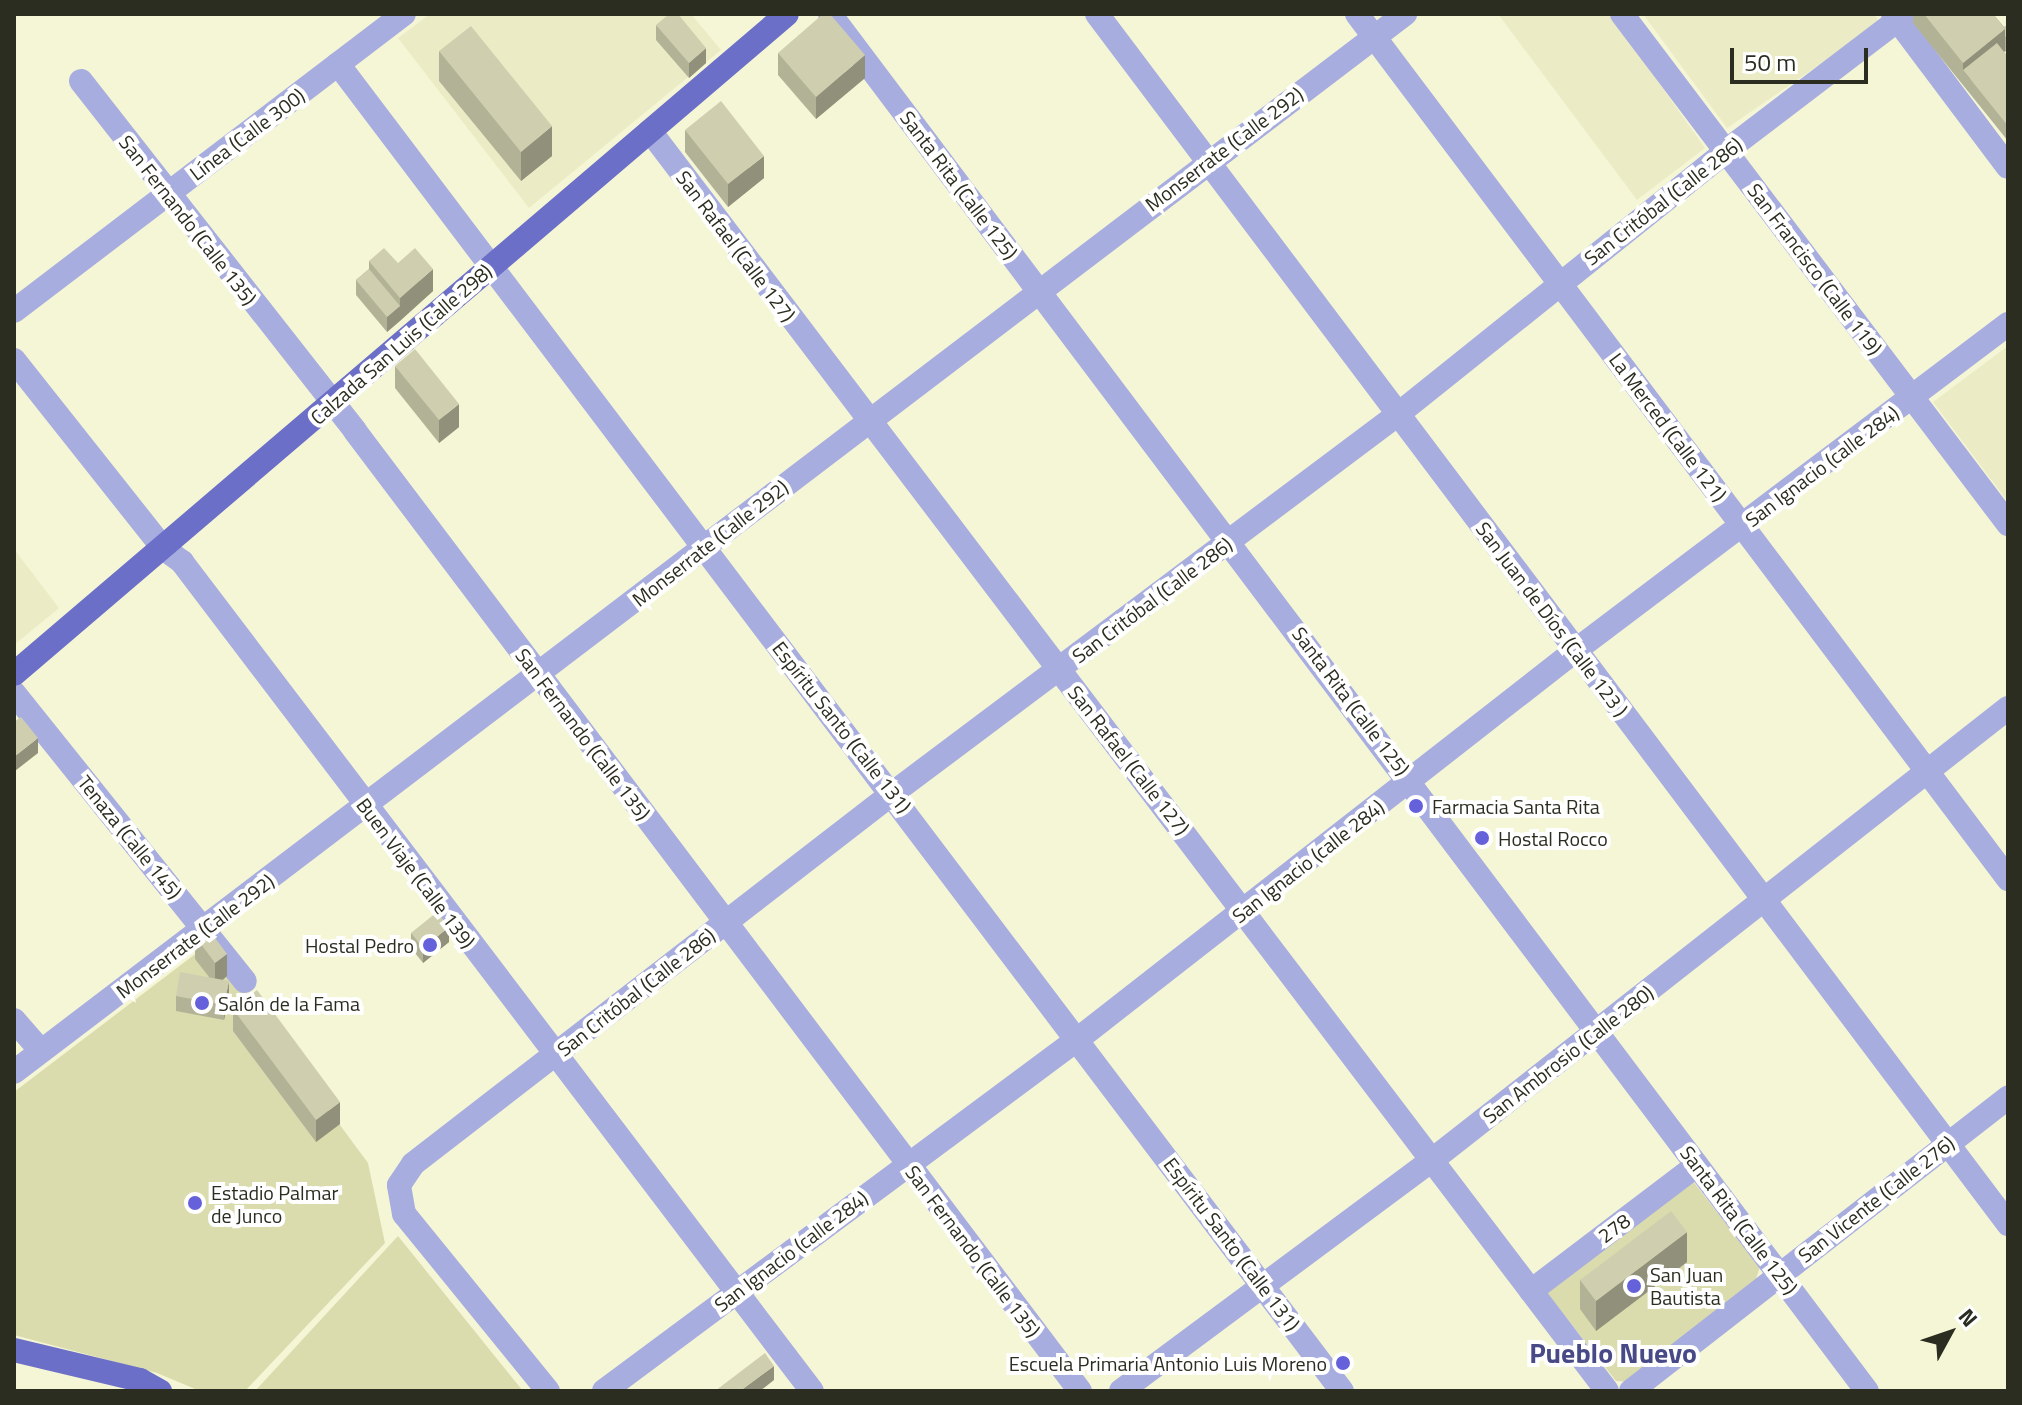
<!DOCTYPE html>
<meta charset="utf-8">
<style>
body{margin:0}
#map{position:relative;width:2022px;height:1405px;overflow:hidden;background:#f5f6d6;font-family:"Titillium Web",sans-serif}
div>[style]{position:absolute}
.built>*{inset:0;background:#ebecc5}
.green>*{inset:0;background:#dbdcad}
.minor>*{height:24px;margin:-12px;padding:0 12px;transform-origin:12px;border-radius:12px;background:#a8addf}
.major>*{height:24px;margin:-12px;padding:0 12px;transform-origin:12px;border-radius:12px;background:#6c6fc7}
.wall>*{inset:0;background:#b2b297}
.shaded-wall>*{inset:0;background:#91917b}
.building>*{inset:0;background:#cfcfb0}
.dots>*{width:22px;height:22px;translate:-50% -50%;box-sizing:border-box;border:4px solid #fff;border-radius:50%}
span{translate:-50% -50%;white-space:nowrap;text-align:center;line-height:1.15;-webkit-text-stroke:8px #fff;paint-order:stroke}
.street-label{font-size:20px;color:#2c2d21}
.poi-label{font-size:20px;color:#2c2d21}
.left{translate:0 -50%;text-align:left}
.right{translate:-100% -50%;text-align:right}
.district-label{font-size:28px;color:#484a87;font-weight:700}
.frame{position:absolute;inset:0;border:16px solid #2c2d21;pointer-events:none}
.north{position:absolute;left:1910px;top:1293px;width:80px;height:80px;-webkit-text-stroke:6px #fff;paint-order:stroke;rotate:50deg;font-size:22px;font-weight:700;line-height:32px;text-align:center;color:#2c2d21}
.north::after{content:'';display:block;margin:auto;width:28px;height:36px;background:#2c2d21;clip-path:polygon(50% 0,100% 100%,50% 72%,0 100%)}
.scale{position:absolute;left:1730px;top:48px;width:138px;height:36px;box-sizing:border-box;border:4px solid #2c2d21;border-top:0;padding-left:10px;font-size:24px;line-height:28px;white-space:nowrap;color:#2c2d21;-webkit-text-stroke:6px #fff;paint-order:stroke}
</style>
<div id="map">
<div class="built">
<i style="clip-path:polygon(430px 14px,691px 14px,721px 50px,529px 208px,398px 38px)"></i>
<i style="clip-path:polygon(1498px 14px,1610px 14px,1705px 148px,1637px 200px)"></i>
<i style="clip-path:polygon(1643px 14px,1874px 14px,1880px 23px,1727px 128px)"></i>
<i style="clip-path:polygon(2008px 346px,2008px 502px,1933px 402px)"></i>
<i style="clip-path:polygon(14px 549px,59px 608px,14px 645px)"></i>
</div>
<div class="green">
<i style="clip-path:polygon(207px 945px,368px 1163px,385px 1243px,245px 1391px,200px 1391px,157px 1373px,14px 1335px,14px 1092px)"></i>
<i style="clip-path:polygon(1692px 1180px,1760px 1267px,1754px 1285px,1630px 1382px,1616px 1381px,1546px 1292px)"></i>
<i style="clip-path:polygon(398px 1236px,523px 1391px,255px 1391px)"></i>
</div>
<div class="minor">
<i style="left:830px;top:14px;width:1724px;rotate:53.02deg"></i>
<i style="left:1097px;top:14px;width:1515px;rotate:53.02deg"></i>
<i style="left:1357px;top:14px;width:1083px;rotate:53.03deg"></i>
<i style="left:1622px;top:14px;width:640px;rotate:52.88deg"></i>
<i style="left:1893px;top:14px;width:191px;rotate:53.1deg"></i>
<i style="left:338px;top:64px;width:1664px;rotate:52.89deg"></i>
<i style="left:81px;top:81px;width:444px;rotate:51.9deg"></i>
<i style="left:355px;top:431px;width:1203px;rotate:52.94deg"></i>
<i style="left:650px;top:131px;width:1582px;rotate:52.78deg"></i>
<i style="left:14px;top:311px;width:490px;rotate:-37.3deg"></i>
<i style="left:14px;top:360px;width:240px;rotate:51.6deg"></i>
<i style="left:163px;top:548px;width:24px;rotate:36deg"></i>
<i style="left:182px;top:562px;width:1041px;rotate:52.77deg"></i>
<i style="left:14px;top:693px;width:369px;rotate:51.3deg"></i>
<i style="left:14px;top:1020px;width:41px;rotate:48.9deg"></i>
<i style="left:14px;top:1072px;width:1748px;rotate:-37.26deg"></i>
<i style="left:1531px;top:1291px;width:208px;rotate:-37.2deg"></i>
<i style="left:548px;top:1391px;width:228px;rotate:-129.1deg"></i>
<i style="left:404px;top:1214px;width:29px;rotate:-100deg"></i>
<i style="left:399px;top:1185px;width:25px;rotate:-56deg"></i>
<i style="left:413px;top:1164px;width:607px;rotate:-37.7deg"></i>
<i style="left:893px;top:793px;width:630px;rotate:-36.87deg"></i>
<i style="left:1397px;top:415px;width:422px;rotate:-38.7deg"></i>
<i style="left:1726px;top:151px;width:226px;rotate:-37.3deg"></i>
<i style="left:604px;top:1391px;width:590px;rotate:-36.6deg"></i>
<i style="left:1078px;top:1039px;width:632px;rotate:-37.99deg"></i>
<i style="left:1576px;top:650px;width:541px;rotate:-37.04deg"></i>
<i style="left:1121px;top:1391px;width:386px;rotate:-36.6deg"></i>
<i style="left:1431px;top:1161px;width:734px;rotate:-38.14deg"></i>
<i style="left:1631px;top:1391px;width:478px;rotate:-37.9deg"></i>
</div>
<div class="major">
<i style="left:14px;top:674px;width:1016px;rotate:-40.49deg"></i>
<i style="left:14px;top:1350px;width:130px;rotate:13.4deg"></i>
<i style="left:140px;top:1380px;width:23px;rotate:29deg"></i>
</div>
<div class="wall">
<i style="clip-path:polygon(1913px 14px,1995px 14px,1994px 15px,2004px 27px,2008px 25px,2008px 54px,2005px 51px,2004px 52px,2008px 57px,2008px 141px,1913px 23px)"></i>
<i style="clip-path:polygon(656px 25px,706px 63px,689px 78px,656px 40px)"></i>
<i style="clip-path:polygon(439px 51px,552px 156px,521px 181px,439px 81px)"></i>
<i style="clip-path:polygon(778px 53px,865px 78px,816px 119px,778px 75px)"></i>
<i style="clip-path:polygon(685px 130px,764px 178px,728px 207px,685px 152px)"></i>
<i style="clip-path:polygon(369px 261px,398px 263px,433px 291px,387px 332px,356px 295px,356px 280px,369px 269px)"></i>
<i style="clip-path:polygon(395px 366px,459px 427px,439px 443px,395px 388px)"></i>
<i style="clip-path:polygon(411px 933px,449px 942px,423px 963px,411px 948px)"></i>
<i style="clip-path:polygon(195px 936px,227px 976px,223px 980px,229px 996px,224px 1020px,176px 1011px,176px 996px,209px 977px,195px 959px)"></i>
<i style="clip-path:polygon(233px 1009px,340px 1124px,316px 1142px,233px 1031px)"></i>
<i style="clip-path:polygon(1687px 1262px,1596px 1331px,1580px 1309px,1580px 1280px)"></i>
</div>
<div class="shaded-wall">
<i style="clip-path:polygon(2005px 29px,2005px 51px,1970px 79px,1963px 70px,1963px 63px)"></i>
<i style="clip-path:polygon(706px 48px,706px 63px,689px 78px,689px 63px)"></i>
<i style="clip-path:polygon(865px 55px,865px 78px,816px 119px,816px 97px)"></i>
<i style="clip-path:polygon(552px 126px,552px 156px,521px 181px,521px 152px)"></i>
<i style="clip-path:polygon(764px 156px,764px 178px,728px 207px,728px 184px)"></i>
<i style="clip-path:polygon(433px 269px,433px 291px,400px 321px,400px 298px)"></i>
<i style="clip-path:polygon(400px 306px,400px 321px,387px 332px,387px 317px)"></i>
<i style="clip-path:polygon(459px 404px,459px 427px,439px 443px,439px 420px)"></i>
<i style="clip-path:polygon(38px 738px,38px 753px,15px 771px,15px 756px)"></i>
<i style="clip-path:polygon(449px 927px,449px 942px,423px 963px,423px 948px)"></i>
<i style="clip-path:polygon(227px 954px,227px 976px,215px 986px,215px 963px)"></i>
<i style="clip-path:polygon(229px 981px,229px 996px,224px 1020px,224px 1005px)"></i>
<i style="clip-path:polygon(340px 1102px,340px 1124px,316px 1142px,316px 1120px)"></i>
<i style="clip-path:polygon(1687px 1232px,1687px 1262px,1596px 1331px,1596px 1301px)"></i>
<i style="clip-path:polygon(774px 1366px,774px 1380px,760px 1391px,740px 1391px)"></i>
</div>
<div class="building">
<i style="clip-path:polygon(669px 14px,678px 14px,706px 48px,689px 63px,656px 25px)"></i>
<i style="clip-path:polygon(823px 14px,830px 14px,865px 55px,816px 97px,778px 53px)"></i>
<i style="clip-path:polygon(1924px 14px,1993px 14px,2005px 29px,1963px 63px)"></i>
<i style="clip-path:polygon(2008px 25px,2008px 39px,2005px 36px,2005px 29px,2004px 27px)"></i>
<i style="clip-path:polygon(471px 26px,552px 126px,521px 152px,439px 51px)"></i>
<i style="clip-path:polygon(1997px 43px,2008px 57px,2008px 126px,1963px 70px)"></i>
<i style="clip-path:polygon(721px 101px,764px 156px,728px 184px,685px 130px)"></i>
<i style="clip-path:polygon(384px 248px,398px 263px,415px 248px,433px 269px,400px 298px,369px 261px)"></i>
<i style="clip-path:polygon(369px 269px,400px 306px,387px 317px,356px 280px)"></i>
<i style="clip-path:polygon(415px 349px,459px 404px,439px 420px,395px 366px)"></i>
<i style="clip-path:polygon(21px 717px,38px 738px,15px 756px,14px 722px)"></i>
<i style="clip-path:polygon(437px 912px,449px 927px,423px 948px,411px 933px)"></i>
<i style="clip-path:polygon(207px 927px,227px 954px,215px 963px,195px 936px)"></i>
<i style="clip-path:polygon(180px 972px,229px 981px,224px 1005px,176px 996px)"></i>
<i style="clip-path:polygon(257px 990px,340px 1102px,316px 1120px,233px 1009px)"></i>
<i style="clip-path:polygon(1671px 1211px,1687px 1232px,1596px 1301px,1580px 1280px)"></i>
<i style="clip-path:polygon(765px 1353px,774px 1366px,740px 1391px,715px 1391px)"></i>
</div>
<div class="dots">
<i style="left:1416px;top:806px;background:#6461da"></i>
<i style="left:1482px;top:838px;background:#6461da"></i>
<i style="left:430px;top:945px;background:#6461da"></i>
<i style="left:202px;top:1003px;background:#6461da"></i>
<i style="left:195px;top:1203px;background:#6461da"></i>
<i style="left:1634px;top:1286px;background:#6461da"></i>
<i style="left:1343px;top:1363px;background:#6461da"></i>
</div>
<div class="street-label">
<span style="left:247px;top:134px;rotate:-37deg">Línea (Calle 300)</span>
<span style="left:1224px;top:149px;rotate:-37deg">Monserrate (Calle 292)</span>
<span style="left:959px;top:185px;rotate:53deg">Santa Rita (Calle 125)</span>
<span style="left:1663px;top:201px;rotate:-38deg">San Critóbal (Calle 286)</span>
<span style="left:188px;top:220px;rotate:52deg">San Fernando (Calle 135)</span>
<span style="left:736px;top:246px;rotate:53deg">San Rafael (Calle 127)</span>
<span style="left:1815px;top:269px;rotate:53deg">San Francisco (Calle 119)</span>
<span style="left:401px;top:344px;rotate:-41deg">Calzada San Luis (Calle 298)</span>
<span style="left:1668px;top:427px;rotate:53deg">La Merced (Calle 121)</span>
<span style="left:1822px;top:466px;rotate:-37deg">San Ignacio (calle 284)</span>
<span style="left:710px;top:543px;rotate:-38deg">Monserrate (Calle 292)</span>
<span style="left:1152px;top:600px;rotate:-37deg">San Critóbal (Calle 286)</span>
<span style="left:1552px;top:619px;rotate:53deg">San Juan de Díos (Calle 123 )</span>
<span style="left:1351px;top:701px;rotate:53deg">Santa Rita (Calle 125)</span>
<span style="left:842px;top:727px;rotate:52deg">Espíritu Santo (Calle 131)</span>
<span style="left:583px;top:734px;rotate:53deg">San Fernando (Calle 135)</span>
<span style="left:1129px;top:760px;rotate:52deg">San Rafael (Calle 127)</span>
<span style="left:130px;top:837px;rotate:51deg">Tenaza (Calle 145)</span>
<span style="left:1308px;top:861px;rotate:-38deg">San Ignacio (calle 284)</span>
<span style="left:416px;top:873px;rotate:53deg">Buen Viaje (Calle 139)</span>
<span style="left:195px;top:936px;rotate:-37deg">Monserrate (Calle 292)</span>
<span style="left:636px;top:992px;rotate:-38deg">San Critóbal (Calle 286)</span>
<span style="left:1568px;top:1054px;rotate:-38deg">San Ambrosio (Calle 280)</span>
<span style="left:1876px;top:1199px;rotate:-38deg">San Vicente (Calle 276)</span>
<span style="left:1739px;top:1220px;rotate:53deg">Santa Rita (Calle 125)</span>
<span style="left:1614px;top:1228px;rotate:-37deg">278</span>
<span style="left:1232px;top:1244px;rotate:53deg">Espíritu Santo (Calle 131)</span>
<span style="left:791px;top:1251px;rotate:-37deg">San Ignacio (calle 284)</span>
<span style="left:973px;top:1251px;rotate:53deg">San Fernando (Calle 135)</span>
</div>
<div class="poi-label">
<span class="left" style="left:1432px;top:806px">Farmacia Santa Rita</span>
<span class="left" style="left:1498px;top:838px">Hostal Rocco</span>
<span class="right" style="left:414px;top:945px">Hostal Pedro</span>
<span class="left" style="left:218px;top:1003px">Salón de la Fama</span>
<span class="left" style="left:211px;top:1204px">Estadio Palmar<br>de Junco</span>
<span class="left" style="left:1650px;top:1286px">San Juan<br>Bautista</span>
<span class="right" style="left:1327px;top:1363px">Escuela Primaria Antonio Luis Moreno</span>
</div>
<div class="district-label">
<span style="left:1613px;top:1353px">Pueblo Nuevo</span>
</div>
<div class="frame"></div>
<div class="north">N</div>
<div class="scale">50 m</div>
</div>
